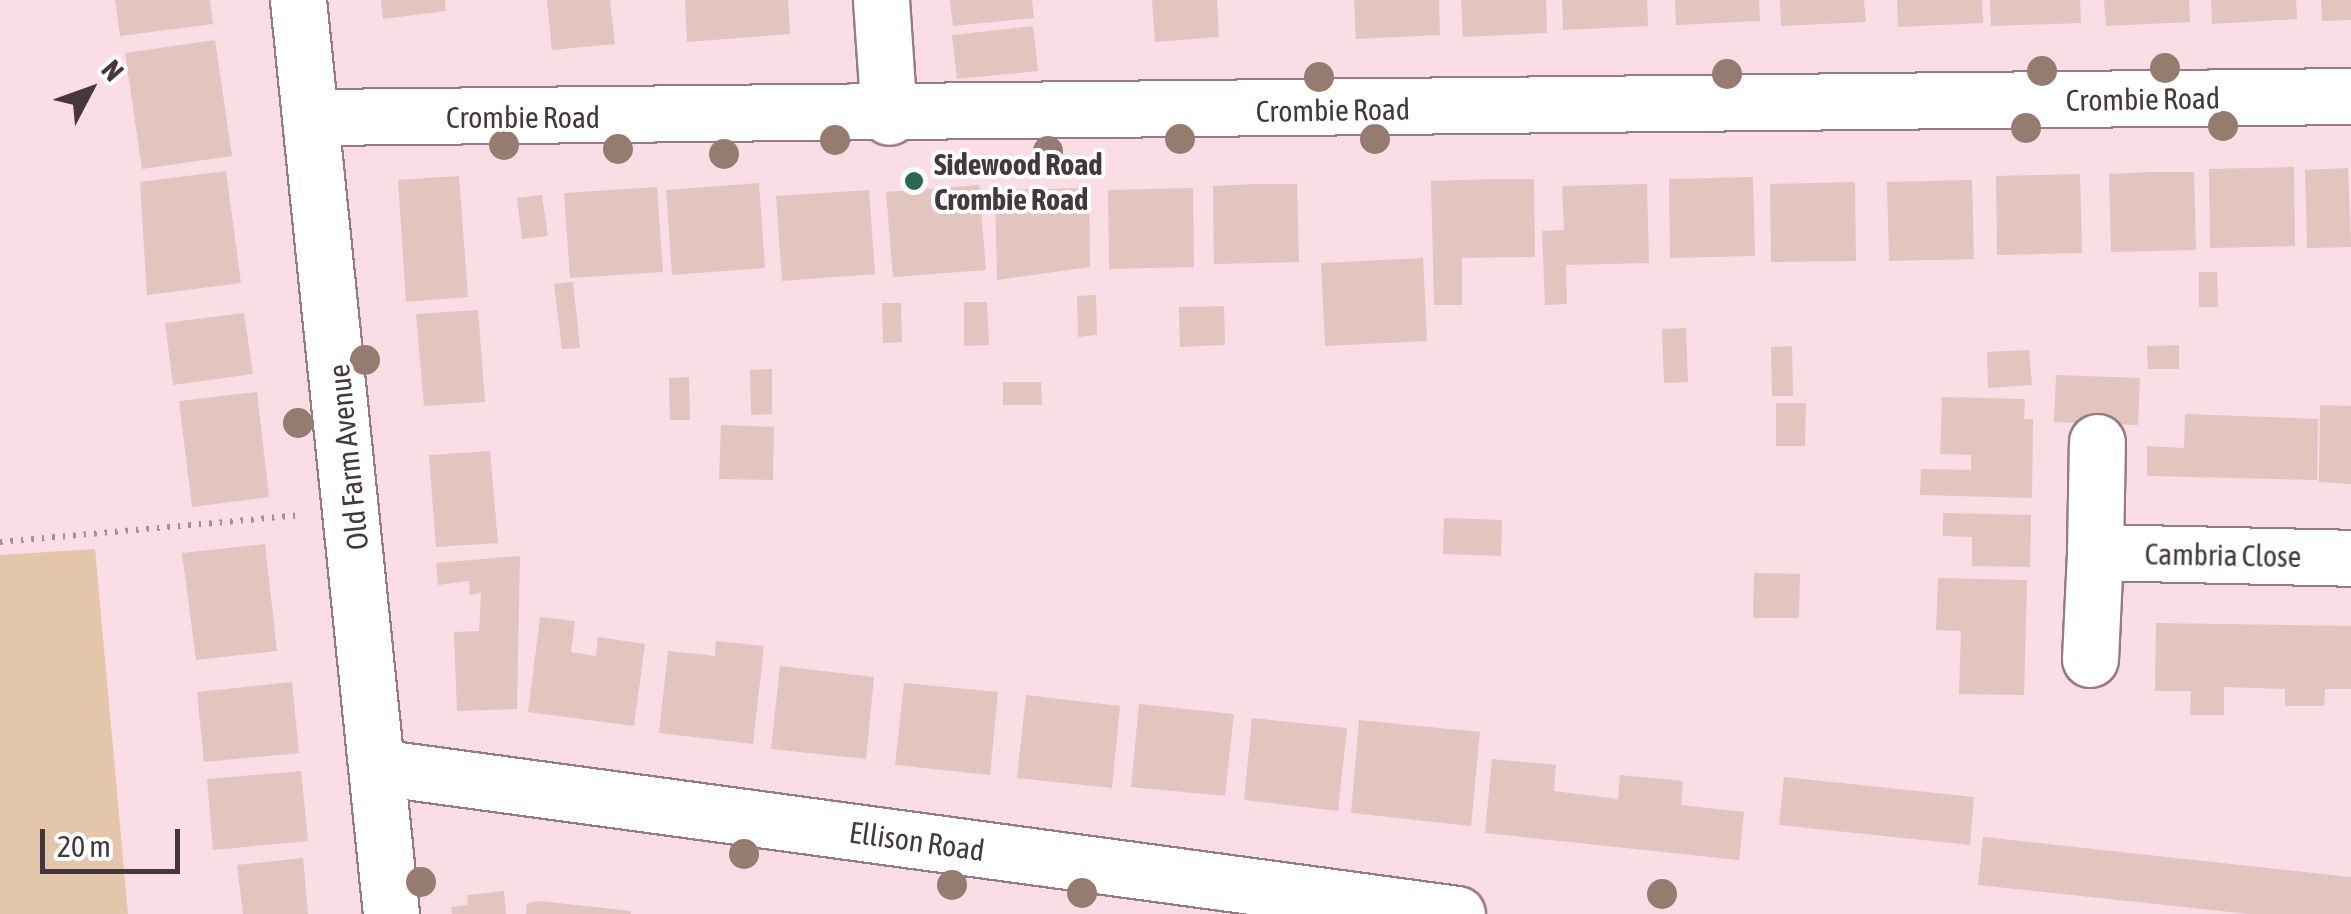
<!DOCTYPE html>
<style>
body{margin:0}
#map{position:relative;width:2351px;height:914px;overflow:hidden;background:#fadde5;font-family:"Asap Condensed",sans-serif}
div>[style]{position:absolute}
.green>*{inset:0;background:#e4c7aa}
.building>*{inset:0;background:#e2c5bf}
.path>*{height:6px;margin-top:-3px;transform-origin:0;background:repeating-linear-gradient(90deg,#a38f95 0 2.5px,transparent 0 10.5px)}
.roads{filter:drop-shadow(2px 0 #957b83) drop-shadow(-2px 0 #957b83) drop-shadow(0 2px #957b83) drop-shadow(0 -2px #957b83)}
.minor>*{height:55px;margin:-27.5px;padding:0 27.5px;transform-origin:27.5px;border-radius:27.5px;background:#fff}
.trees>*{width:30px;height:30px;margin:-15px;border-radius:50%;background:#967b6f}
.dots>*{width:28px;height:28px;translate:-50% -50%;box-sizing:border-box;border:5px solid #fff;border-radius:50%}
span{translate:-50% -50%;white-space:nowrap;text-align:center;line-height:1.15;-webkit-text-stroke:8px #fff;paint-order:stroke}
.street-label{font-size:30px;color:#44383c}
.poi-label{font-size:30px;color:#44383c;font-weight:700}
.left{translate:0 -50%;text-align:left}
.north{position:absolute;left:40px;top:40px;width:100px;height:100px;-webkit-text-stroke:8px #fff;paint-order:stroke;rotate:49deg;font-size:28px;font-weight:700;line-height:40px;text-align:center;color:#44383c}
.north::after{content:'';display:block;margin:auto;width:35px;height:45px;background:#44383c;clip-path:polygon(50% 0,100% 100%,50% 72%,0 100%)}
.scale{position:absolute;left:40px;top:829px;width:140px;height:45px;box-sizing:border-box;border:5px solid #44383c;border-top:0;padding-left:12px;font-size:30px;line-height:35px;white-space:nowrap;color:#44383c;-webkit-text-stroke:8px #fff;paint-order:stroke}
</style>
<div id="map">
<div class="green">
<i style="clip-path:polygon(95px 549px,128px 914px,0 914px,0 555px)"></i>
</div>
<div class="building">
<i style="clip-path:polygon(115px 0,210px 0,213px 24px,120px 36px)"></i>
<i style="clip-path:polygon(381px 0,445px 0,446px 11px,383px 19px)"></i>
<i style="clip-path:polygon(547px 0,610px 0,615px 44px,552px 50px)"></i>
<i style="clip-path:polygon(685px 0,788px 0,790px 34px,687px 42px)"></i>
<i style="clip-path:polygon(950px 0,1032px 0,1034px 18px,953px 26px)"></i>
<i style="clip-path:polygon(1152px 0,1217px 0,1219px 37px,1155px 42px)"></i>
<i style="clip-path:polygon(1354px 0,1439px 0,1440px 35px,1356px 39px)"></i>
<i style="clip-path:polygon(1461px 0,1546px 0,1547px 33px,1463px 37px)"></i>
<i style="clip-path:polygon(1562px 0,1647px 0,1648px 26px,1563px 30px)"></i>
<i style="clip-path:polygon(1675px 0,1759px 0,1760px 21px,1676px 25px)"></i>
<i style="clip-path:polygon(1780px 0,1864px 0,1866px 22px,1781px 26px)"></i>
<i style="clip-path:polygon(1897px 0,1982px 0,1983px 23px,1898px 27px)"></i>
<i style="clip-path:polygon(1990px 0,2080px 0,2081px 23px,1991px 26px)"></i>
<i style="clip-path:polygon(2104px 0,2189px 0,2190px 22px,2106px 26px)"></i>
<i style="clip-path:polygon(2211px 0,2296px 0,2297px 19px,2212px 24px)"></i>
<i style="clip-path:polygon(2321px 0,2351px 0,2351px 20px,2322px 21px)"></i>
<i style="clip-path:polygon(1033px 26px,1038px 71px,957px 79px,952px 35px)"></i>
<i style="clip-path:polygon(215px 40px,232px 156px,142px 169px,125px 53px)"></i>
<i style="clip-path:polygon(2294px 167px,2295px 246px,2210px 248px,2209px 169px)"></i>
<i style="clip-path:polygon(2348px 168px,2351px 247px,2307px 248px,2305px 170px)"></i>
<i style="clip-path:polygon(226px 171px,241px 283px,147px 295px,140px 182px)"></i>
<i style="clip-path:polygon(2152px 172px,2194px 172px,2196px 250px,2111px 252px,2109px 174px)"></i>
<i style="clip-path:polygon(2080px 174px,2082px 253px,1997px 255px,1996px 176px)"></i>
<i style="clip-path:polygon(459px 176px,468px 297px,406px 302px,398px 180px)"></i>
<i style="clip-path:polygon(1753px 177px,1755px 256px,1670px 258px,1669px 179px)"></i>
<i style="clip-path:polygon(1491px 179px,1534px 179px,1535px 257px,1462px 258px,1462px 305px,1434px 305px,1431px 181px)"></i>
<i style="clip-path:polygon(1972px 180px,1974px 259px,1889px 261px,1887px 182px)"></i>
<i style="clip-path:polygon(1855px 182px,1856px 261px,1771px 262px,1770px 184px)"></i>
<i style="clip-path:polygon(759px 183px,765px 268px,672px 275px,666px 190px)"></i>
<i style="clip-path:polygon(1255px 184px,1297px 184px,1299px 262px,1214px 264px,1213px 186px)"></i>
<i style="clip-path:polygon(1647px 184px,1649px 263px,1566px 265px,1567px 304px,1545px 305px,1542px 231px,1564px 230px,1562px 186px)"></i>
<i style="clip-path:polygon(979px 185px,986px 270px,893px 277px,886px 192px)"></i>
<i style="clip-path:polygon(657px 187px,663px 272px,570px 278px,564px 193px)"></i>
<i style="clip-path:polygon(1089px 188px,1090px 267px,997px 280px,995px 190px)"></i>
<i style="clip-path:polygon(1193px 188px,1194px 267px,1109px 269px,1108px 190px)"></i>
<i style="clip-path:polygon(869px 190px,875px 274px,782px 281px,776px 196px)"></i>
<i style="clip-path:polygon(542px 195px,548px 236px,522px 239px,517px 198px)"></i>
<i style="clip-path:polygon(1423px 258px,1427px 341px,1325px 346px,1321px 263px)"></i>
<i style="clip-path:polygon(2199px 272px,2217px 272px,2218px 307px,2199px 307px)"></i>
<i style="clip-path:polygon(573px 282px,580px 348px,562px 349px,554px 284px)"></i>
<i style="clip-path:polygon(1096px 295px,1097px 335px,1078px 337px,1077px 296px)"></i>
<i style="clip-path:polygon(964px 302px,987px 302px,989px 345px,964px 346px)"></i>
<i style="clip-path:polygon(882px 303px,901px 303px,902px 342px,883px 343px)"></i>
<i style="clip-path:polygon(1224px 306px,1225px 345px,1180px 347px,1179px 307px)"></i>
<i style="clip-path:polygon(478px 310px,485px 402px,424px 406px,416px 314px)"></i>
<i style="clip-path:polygon(244px 313px,253px 374px,173px 385px,165px 323px)"></i>
<i style="clip-path:polygon(1686px 328px,1688px 382px,1664px 383px,1662px 329px)"></i>
<i style="clip-path:polygon(2179px 345px,2179px 369px,2148px 369px,2147px 346px)"></i>
<i style="clip-path:polygon(1792px 346px,1793px 396px,1772px 396px,1771px 347px)"></i>
<i style="clip-path:polygon(2029px 350px,2032px 385px,1988px 388px,1987px 352px)"></i>
<i style="clip-path:polygon(772px 369px,772px 414px,751px 415px,750px 370px)"></i>
<i style="clip-path:polygon(2056px 375px,2140px 378px,2138px 425px,2054px 422px)"></i>
<i style="clip-path:polygon(689px 377px,690px 420px,670px 420px,669px 378px)"></i>
<i style="clip-path:polygon(1003px 382px,1041px 382px,1042px 405px,1003px 405px)"></i>
<i style="clip-path:polygon(257px 392px,269px 497px,192px 507px,179px 401px)"></i>
<i style="clip-path:polygon(1942px 397px,2025px 399px,2024px 419px,2033px 419px,2032px 498px,1920px 495px,1921px 469px,1971px 470px,1971px 455px,1940px 454px)"></i>
<i style="clip-path:polygon(1776px 403px,1806px 403px,1805px 446px,1776px 446px)"></i>
<i style="clip-path:polygon(2320px 405px,2351px 406px,2351px 484px,2319px 482px)"></i>
<i style="clip-path:polygon(2185px 414px,2318px 419px,2317px 480px,2147px 476px,2147px 446px,2184px 448px)"></i>
<i style="clip-path:polygon(721px 425px,774px 427px,773px 480px,719px 479px)"></i>
<i style="clip-path:polygon(490px 451px,498px 543px,436px 547px,429px 455px)"></i>
<i style="clip-path:polygon(1943px 513px,2031px 515px,2030px 567px,1972px 566px,1972px 537px,1943px 536px)"></i>
<i style="clip-path:polygon(1444px 518px,1502px 520px,1501px 556px,1443px 554px)"></i>
<i style="clip-path:polygon(265px 544px,277px 651px,196px 660px,182px 553px)"></i>
<i style="clip-path:polygon(520px 556px,517px 709px,457px 711px,454px 632px,479px 631px,481px 593px,470px 595px,469px 581px,438px 585px,436px 563px)"></i>
<i style="clip-path:polygon(1754px 573px,1800px 574px,1799px 618px,1753px 618px)"></i>
<i style="clip-path:polygon(1938px 578px,2027px 580px,2024px 695px,1959px 694px,1961px 631px,1936px 630px)"></i>
<i style="clip-path:polygon(540px 617px,575px 621px,571px 652px,596px 656px,598px 637px,645px 644px,634px 726px,528px 712px)"></i>
<i style="clip-path:polygon(2156px 623px,2351px 626px,2351px 689px,2325px 689px,2324px 706px,2285px 706px,2285px 689px,2224px 687px,2224px 715px,2190px 715px,2191px 691px,2155px 691px)"></i>
<i style="clip-path:polygon(716px 641px,764px 646px,753px 744px,659px 733px,668px 651px,715px 656px)"></i>
<i style="clip-path:polygon(780px 666px,874px 677px,866px 759px,771px 749px)"></i>
<i style="clip-path:polygon(292px 682px,299px 753px,204px 762px,197px 692px)"></i>
<i style="clip-path:polygon(904px 683px,998px 692px,990px 775px,895px 765px)"></i>
<i style="clip-path:polygon(1026px 695px,1120px 706px,1112px 788px,1017px 778px)"></i>
<i style="clip-path:polygon(1139px 704px,1234px 714px,1225px 796px,1131px 787px)"></i>
<i style="clip-path:polygon(1252px 718px,1347px 728px,1338px 811px,1244px 800px)"></i>
<i style="clip-path:polygon(1359px 720px,1480px 732px,1471px 826px,1351px 813px)"></i>
<i style="clip-path:polygon(1492px 759px,1556px 765px,1554px 791px,1618px 799px,1620px 775px,1683px 781px,1681px 805px,1744px 812px,1739px 860px,1485px 833px)"></i>
<i style="clip-path:polygon(301px 771px,308px 841px,213px 850px,207px 779px)"></i>
<i style="clip-path:polygon(1784px 777px,1974px 797px,1970px 845px,1779px 825px)"></i>
<i style="clip-path:polygon(1983px 837px,2351px 877px,2351px 914px,2249px 914px,1978px 885px)"></i>
<i style="clip-path:polygon(303px 858px,308px 914px,243px 914px,237px 865px)"></i>
<i style="clip-path:polygon(504px 891px,506px 914px,452px 914px,451px 907px,468px 905px,467px 895px)"></i>
<i style="clip-path:polygon(540px 901px,631px 911px,631px 914px,526px 914px,527px 903px)"></i>
</div>
<div class="path">
<i style="left:0;top:542px;width:303px;rotate:-5.1deg"></i>
</div>
<div class="roads">
<div class="minor">
<i style="left:298px;top:0;width:919px;rotate:84.19deg"></i>
<i style="left:881px;top:0;width:117px;rotate:86.1deg"></i>
<i style="left:315px;top:117px;width:2036px;rotate:-0.59deg"></i>
<i style="left:2095px;top:552px;width:110px;rotate:-89deg"></i>
<i style="left:2090px;top:659px;width:107px;rotate:-87.3deg"></i>
<i style="left:2095px;top:552px;width:256px;rotate:1.3deg"></i>
<i style="left:377px;top:767px;width:1090px;rotate:7.75deg"></i>
</div>
</div>
<div class="trees">
<i style="left:2165px;top:68px"></i>
<i style="left:2042px;top:71px"></i>
<i style="left:1727px;top:74px"></i>
<i style="left:1319px;top:77px"></i>
<i style="left:2223px;top:126px"></i>
<i style="left:2026px;top:128px"></i>
<i style="left:1180px;top:139px"></i>
<i style="left:1375px;top:139px"></i>
<i style="left:835px;top:140px"></i>
<i style="left:504px;top:145px"></i>
<i style="left:618px;top:149px"></i>
<i style="left:1048px;top:151px"></i>
<i style="left:724px;top:154px"></i>
<i style="left:365px;top:360px"></i>
<i style="left:298px;top:423px"></i>
<i style="left:744px;top:854px"></i>
<i style="left:421px;top:882px"></i>
<i style="left:952px;top:885px"></i>
<i style="left:1082px;top:893px"></i>
<i style="left:1662px;top:894px"></i>
</div>
<div class="dots">
<i style="left:914px;top:181px;background:#2b6854"></i>
</div>
<div class="street-label">
<span style="left:2143px;top:99px;rotate:-1deg">Crombie Road</span>
<span style="left:1333px;top:110px;rotate:-1deg">Crombie Road</span>
<span style="left:523px;top:117px">Crombie Road</span>
<span style="left:348px;top:457px;rotate:-96deg">Old Farm Avenue</span>
<span style="left:2223px;top:555px;rotate:1deg">Cambria Close</span>
<span style="left:917px;top:841px;rotate:8deg">Ellison Road</span>
</div>
<div class="poi-label">
<span class="left" style="left:934px;top:181px">Sidewood Road<br>Crombie Road</span>
</div>
<div class="north">N</div>
<div class="scale">20 m</div>
</div>
